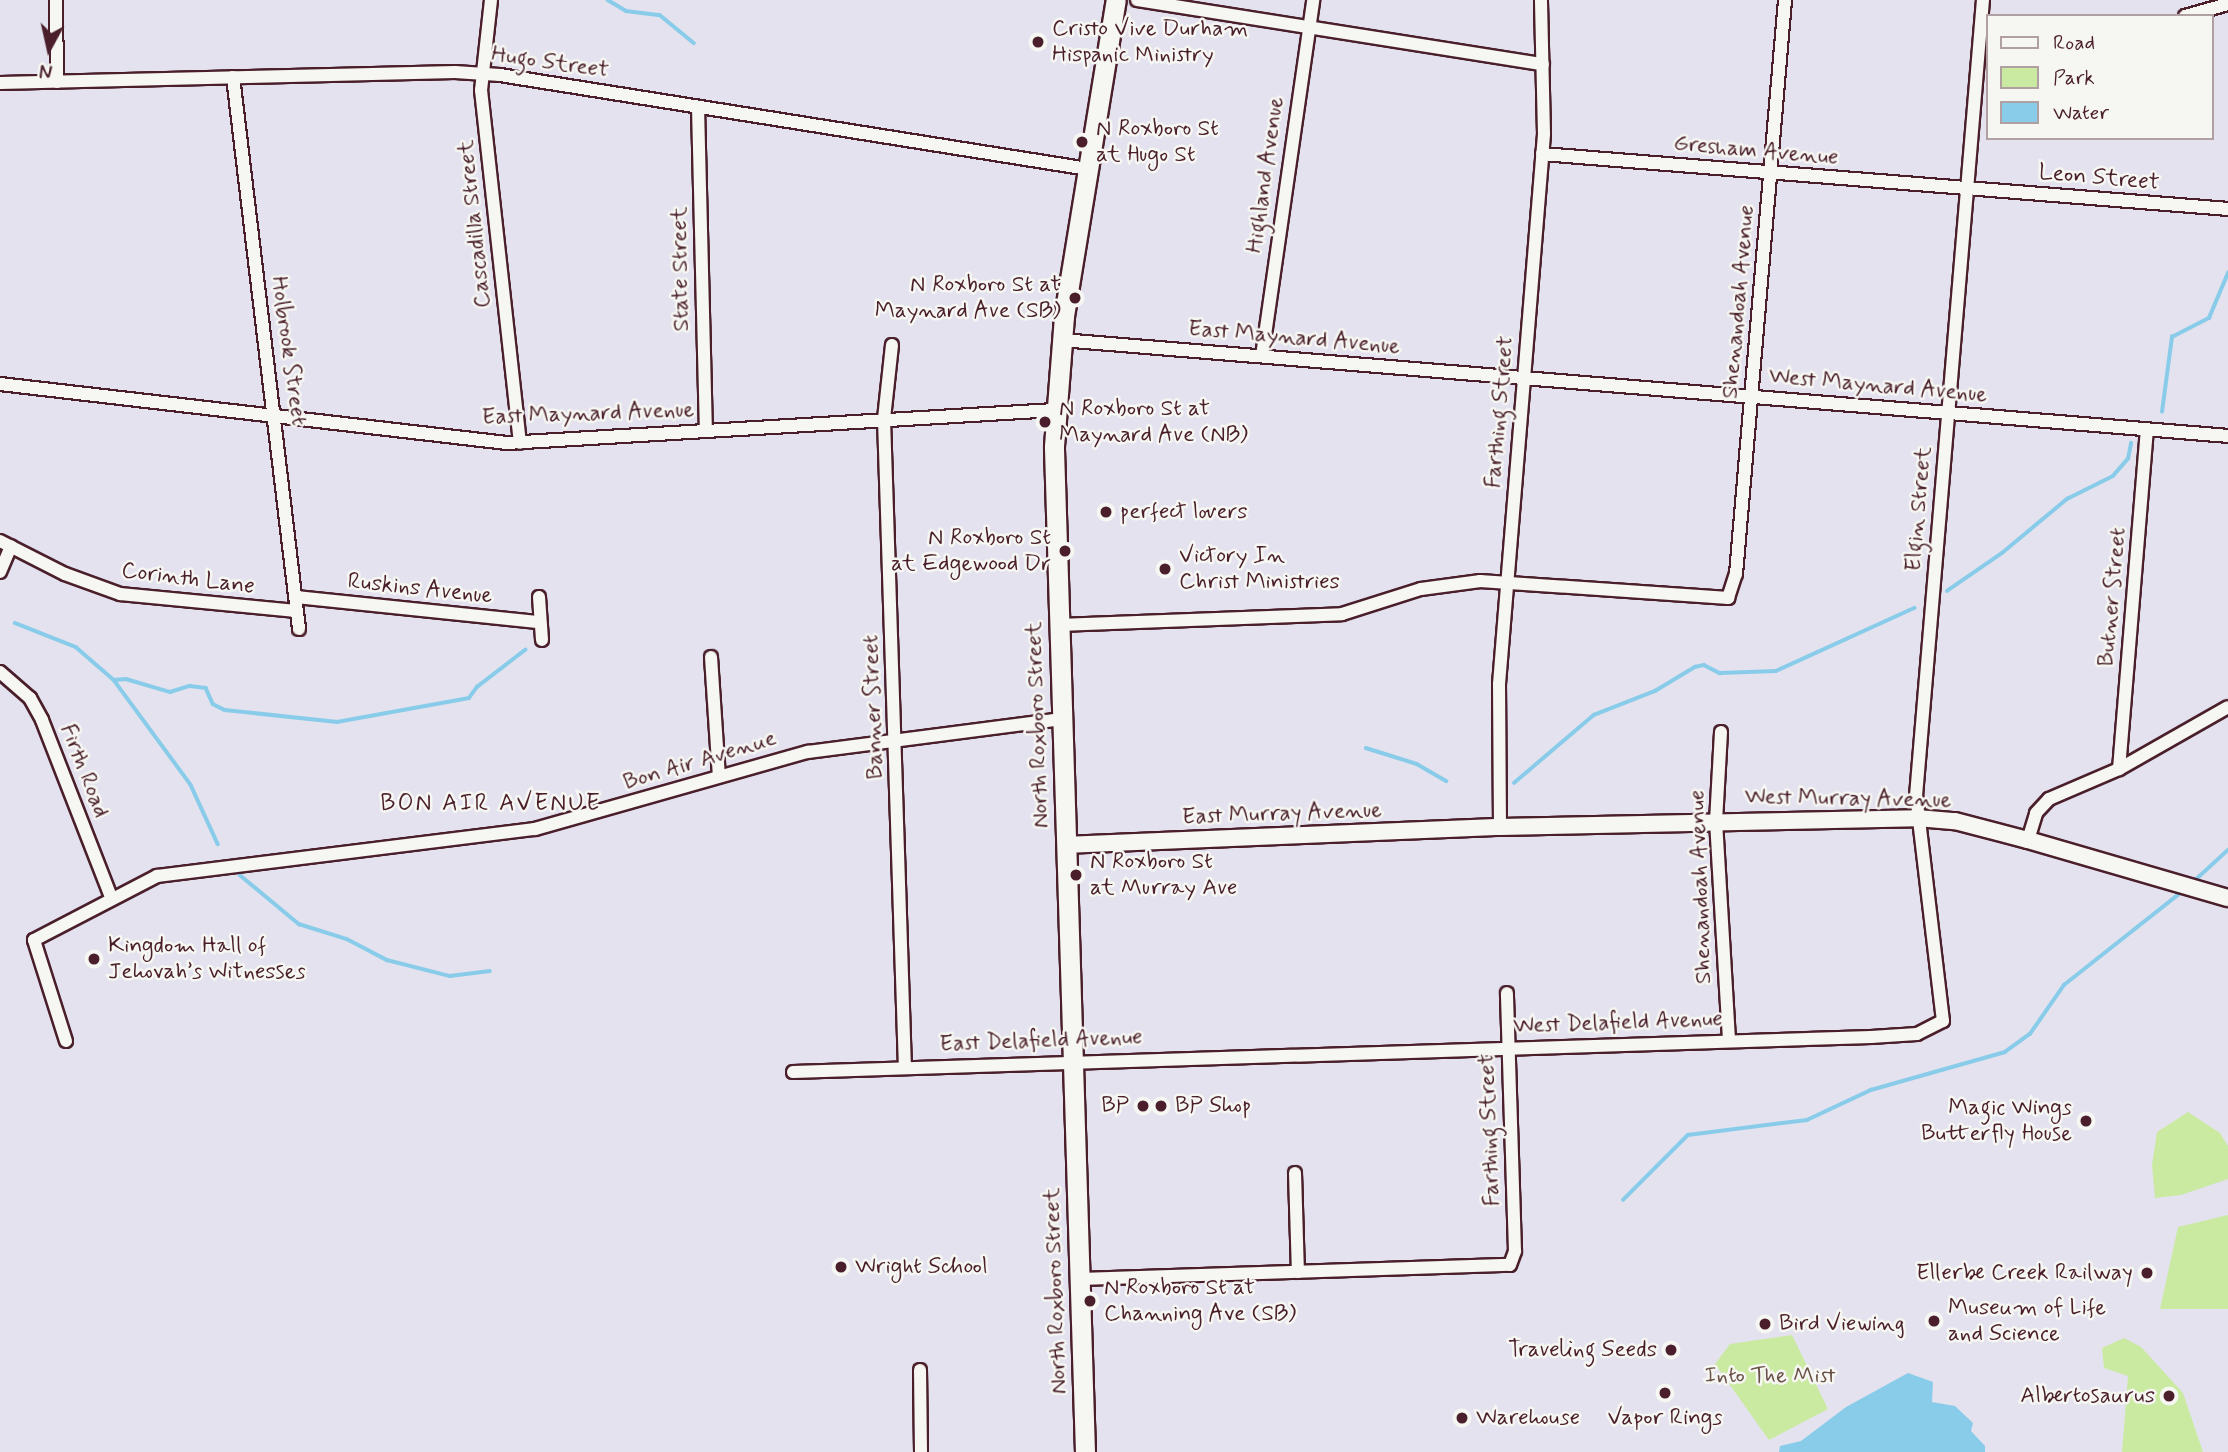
<!DOCTYPE html>
<meta charset="utf-8">
<style>
body{margin:0}
#map{position:relative;width:2228px;height:1452px;overflow:hidden;background:#e3e2ee;font-family:Mynerve,sans-serif}
div>[style]{position:absolute}
.green>*{inset:0;background:#cbeaa1}
.water>*{inset:0;background:#89ccea}
.stream>*{height:3.5px;margin:-1.75px;padding:0 1.75px;transform-origin:1.75px;border-radius:1.75px;background:#89ccea}
.roads{filter:drop-shadow(2px 0 #4a1f2b) drop-shadow(-2px 0 #4a1f2b) drop-shadow(0 2px #4a1f2b) drop-shadow(0 -2px #4a1f2b)}
.minor>*{height:12px;margin:-6px;padding:0 6px;transform-origin:6px;border-radius:6px;background:#f6f6f2}
.tertiary>*{height:16px;margin:-8px;padding:0 8px;transform-origin:8px;border-radius:8px;background:#f6f6f2}
.primary>*{height:19px;margin:-9.5px;padding:0 9.5px;transform-origin:9.5px;border-radius:9.5px;background:#f6f6f2}
.dots>*{width:19px;height:19px;translate:-50% -50%;box-sizing:border-box;border:4px solid #f6f6f2;border-radius:50%}
span{translate:-50% -50%;white-space:nowrap;text-align:center;line-height:1.15;-webkit-text-stroke:5px #f6f6f2;paint-order:stroke}
.poi-label{font-size:23px;color:#4a1f2b}
.left{translate:0 -50%;text-align:left}
.right{translate:-100% -50%;text-align:right}
.street-label{font-size:23px;color:#4a1f2b}
.park-label{font-size:23px;color:#6a5248}
.neighbourhood-label{font-size:24px;color:#4a1f2b;letter-spacing:2px}
.legend{position:absolute;left:1986px;top:14px;width:228px;height:126px;box-sizing:border-box;background:#f6f6f2;border:2px solid #b1a0a2;margin:0;padding:9px 12px;list-style:none;font-size:21px;color:#4a1f2b}
.legend li{display:flex;align-items:center;gap:14px;height:35px}
.legend b{width:35px;border:2px solid #b1a0a2}
.north{position:absolute;left:14px;top:14px;width:70px;height:70px;-webkit-text-stroke:5px #f6f6f2;paint-order:stroke;rotate:188deg;font-size:19px;font-weight:700;line-height:28px;text-align:center;color:#4a1f2b}
.north::after{content:'';display:block;margin:auto;width:24px;height:32px;background:#4a1f2b;clip-path:polygon(50% 0,100% 100%,50% 72%,0 100%)}
</style>
<div id="map">
<div class="green">
<i style="clip-path:polygon(2188px 1112px,2220px 1133px,2228px 1146px,2228px 1179px,2181px 1195px,2155px 1198px,2152px 1165px,2157px 1132px)"></i>
<i style="clip-path:polygon(2228px 1215px,2228px 1309px,2160px 1309px,2178px 1227px)"></i>
<i style="clip-path:polygon(1792px 1335px,1828px 1409px,1769px 1440px,1715px 1364px,1730px 1344px)"></i>
<i style="clip-path:polygon(2124px 1338px,2141px 1347px,2183px 1393px,2203px 1452px,2122px 1452px,2128px 1376px,2104px 1368px,2102px 1348px)"></i>
</div>
<div class="water">
<i style="clip-path:polygon(1908px 1373px,1933px 1382px,1932px 1402px,1955px 1406px,1973px 1423px,1971px 1431px,1985px 1446px,1985px 1452px,1779px 1452px,1780px 1446px,1801px 1441px,1846px 1407px)"></i>
</div>
<div class="stream">
<i style="left:608px;top:0;width:21px;rotate:31deg"></i>
<i style="left:626px;top:11px;width:34px;rotate:7deg"></i>
<i style="left:660px;top:15px;width:44px;rotate:39.5deg"></i>
<i style="left:2162px;top:412px;width:76px;rotate:-82.4deg"></i>
<i style="left:2172px;top:337px;width:42px;rotate:-27.2deg"></i>
<i style="left:2209px;top:318px;width:49px;rotate:-67.1deg"></i>
<i style="left:1947px;top:591px;width:67px;rotate:-34.6deg"></i>
<i style="left:2002px;top:553px;width:85px;rotate:-39.7deg"></i>
<i style="left:2067px;top:499px;width:51px;rotate:-26.6deg"></i>
<i style="left:2113px;top:476px;width:23px;rotate:-49deg"></i>
<i style="left:2128px;top:459px;width:16px;rotate:-79deg"></i>
<i style="left:15px;top:623px;width:66px;rotate:21.5deg"></i>
<i style="left:76px;top:647px;width:50px;rotate:41deg"></i>
<i style="left:114px;top:680px;width:130px;rotate:53.7deg"></i>
<i style="left:191px;top:785px;width:65px;rotate:65.4deg"></i>
<i style="left:114px;top:680px;width:12px;rotate:-5deg"></i>
<i style="left:126px;top:679px;width:46px;rotate:16.5deg"></i>
<i style="left:170px;top:692px;width:21px;rotate:-17deg"></i>
<i style="left:190px;top:686px;width:16px;rotate:7deg"></i>
<i style="left:206px;top:688px;width:17px;rotate:66deg"></i>
<i style="left:213px;top:704px;width:13px;rotate:27deg"></i>
<i style="left:225px;top:710px;width:113px;rotate:6.1deg"></i>
<i style="left:337px;top:722px;width:134px;rotate:-10.3deg"></i>
<i style="left:469px;top:698px;width:14px;rotate:-54deg"></i>
<i style="left:477px;top:687px;width:61px;rotate:-37.6deg"></i>
<i style="left:1366px;top:748px;width:53px;rotate:17.4deg"></i>
<i style="left:1417px;top:764px;width:34px;rotate:30deg"></i>
<i style="left:1514px;top:783px;width:105px;rotate:-40.4deg"></i>
<i style="left:1594px;top:715px;width:66px;rotate:-21.5deg"></i>
<i style="left:1655px;top:691px;width:47px;rotate:-31deg"></i>
<i style="left:1695px;top:667px;width:9px;rotate:-13deg"></i>
<i style="left:1704px;top:665px;width:18px;rotate:27deg"></i>
<i style="left:1720px;top:673px;width:56px;rotate:-2deg"></i>
<i style="left:1776px;top:671px;width:152px;rotate:-24.5deg"></i>
<i style="left:240px;top:875px;width:77px;rotate:39.7deg"></i>
<i style="left:299px;top:924px;width:50px;rotate:17.4deg"></i>
<i style="left:347px;top:939px;width:45px;rotate:27.7deg"></i>
<i style="left:387px;top:960px;width:65px;rotate:14.3deg"></i>
<i style="left:450px;top:976px;width:40px;rotate:-7.1deg"></i>
<i style="left:2192px;top:883px;width:49px;rotate:-42.5deg"></i>
<i style="left:1623px;top:1200px;width:92px;rotate:-45deg"></i>
<i style="left:1688px;top:1135px;width:120px;rotate:-7.2deg"></i>
<i style="left:1807px;top:1120px;width:71px;rotate:-25.1deg"></i>
<i style="left:1871px;top:1090px;width:139px;rotate:-15.8deg"></i>
<i style="left:2005px;top:1052px;width:31px;rotate:-36deg"></i>
<i style="left:2030px;top:1034px;width:60px;rotate:-55.2deg"></i>
<i style="left:2064px;top:985px;width:152px;rotate:-38.3deg"></i>
</div>
<div class="roads">
<div class="minor">
<i style="left:56px;top:0;width:82px;rotate:89.3deg"></i>
<i style="left:491px;top:0;width:91px;rotate:96.3deg"></i>
<i style="left:481px;top:90px;width:355px;rotate:83.7deg"></i>
<i style="left:1137px;top:0;width:411px;rotate:9deg"></i>
<i style="left:2185px;top:16px;width:45px;rotate:-15.6deg"></i>
<i style="left:233px;top:77px;width:556px;rotate:83.18deg"></i>
<i style="left:0;top:83px;width:455px;rotate:-1.4deg"></i>
<i style="left:455px;top:72px;width:45px;rotate:3.8deg"></i>
<i style="left:500px;top:75px;width:595px;rotate:9.08deg"></i>
<i style="left:698px;top:107px;width:323px;rotate:88.6deg"></i>
<i style="left:1542px;top:154px;width:688px;rotate:4.58deg"></i>
<i style="left:1061px;top:340px;width:1171px;rotate:4.7deg"></i>
<i style="left:892px;top:345px;width:74px;rotate:96.2deg"></i>
<i style="left:884px;top:419px;width:649px;rotate:88.15deg"></i>
<i style="left:1262px;top:356px;width:360px;rotate:-81.8deg"></i>
<i style="left:0;top:384px;width:510px;rotate:6.64deg"></i>
<i style="left:507px;top:443px;width:549px;rotate:-3.45deg"></i>
<i style="left:0;top:541px;width:73px;rotate:26.9deg"></i>
<i style="left:65px;top:574px;width:59px;rotate:20deg"></i>
<i style="left:120px;top:594px;width:177px;rotate:5.5deg"></i>
<i style="left:0;top:572px;width:28px;rotate:-67deg"></i>
<i style="left:296px;top:597px;width:245px;rotate:5.9deg"></i>
<i style="left:539px;top:597px;width:43px;rotate:86deg"></i>
<i style="left:1059px;top:625px;width:283px;rotate:-2.2deg"></i>
<i style="left:1342px;top:614px;width:83px;rotate:-17.6deg"></i>
<i style="left:1421px;top:589px;width:60px;rotate:-7.7deg"></i>
<i style="left:1480px;top:581px;width:249px;rotate:3.9deg"></i>
<i style="left:1728px;top:598px;width:25px;rotate:-72deg"></i>
<i style="left:1736px;top:574px;width:576px;rotate:-85.12deg"></i>
<i style="left:711px;top:657px;width:119px;rotate:86.2deg"></i>
<i style="left:0;top:672px;width:40px;rotate:41deg"></i>
<i style="left:30px;top:698px;width:25px;rotate:61deg"></i>
<i style="left:42px;top:720px;width:190px;rotate:68.7deg"></i>
<i style="left:1721px;top:732px;width:89px;rotate:93.2deg"></i>
<i style="left:1716px;top:821px;width:220px;rotate:86.6deg"></i>
<i style="left:2119px;top:769px;width:341px;rotate:-85.3deg"></i>
<i style="left:1500px;top:827px;width:143px;rotate:-90.4deg"></i>
<i style="left:1499px;top:684px;width:552px;rotate:-85.32deg"></i>
<i style="left:1544px;top:134px;width:134px;rotate:-91.3deg"></i>
<i style="left:2028px;top:840px;width:28px;rotate:-73deg"></i>
<i style="left:2036px;top:813px;width:19px;rotate:-47deg"></i>
<i style="left:2049px;top:799px;width:76px;rotate:-23.2deg"></i>
<i style="left:2119px;top:769px;width:125px;rotate:-29.6deg"></i>
<i style="left:66px;top:1041px;width:106px;rotate:-107.6deg"></i>
<i style="left:34px;top:940px;width:139px;rotate:-27.5deg"></i>
<i style="left:157px;top:876px;width:381px;rotate:-7.1deg"></i>
<i style="left:535px;top:829px;width:284px;rotate:-15.8deg"></i>
<i style="left:808px;top:752px;width:256px;rotate:-7.4deg"></i>
<i style="left:793px;top:1072px;width:1079px;rotate:-1.86deg"></i>
<i style="left:1871px;top:1037px;width:46px;rotate:-3.7deg"></i>
<i style="left:1917px;top:1034px;width:29px;rotate:-27deg"></i>
<i style="left:1943px;top:1021px;width:227px;rotate:-96.8deg"></i>
<i style="left:1916px;top:796px;width:799px;rotate:-85.19deg"></i>
<i style="left:1295px;top:1173px;width:99px;rotate:88.3deg"></i>
<i style="left:1080px;top:1279px;width:430px;rotate:-1.9deg"></i>
<i style="left:1510px;top:1265px;width:15px;rotate:-70deg"></i>
<i style="left:1515px;top:1251px;width:258px;rotate:-91.8deg"></i>
<i style="left:920px;top:1370px;width:82px;rotate:89.3deg"></i>
</div>
<div class="tertiary">
<i style="left:1066px;top:845px;width:434px;rotate:-2.4deg"></i>
<i style="left:1500px;top:827px;width:417px;rotate:-1.2deg"></i>
<i style="left:1917px;top:818px;width:38px;rotate:5deg"></i>
<i style="left:1955px;top:821px;width:75px;rotate:14.6deg"></i>
<i style="left:2028px;top:840px;width:208px;rotate:16.2deg"></i>
</div>
<div class="primary">
<i style="left:1085px;top:1452px;width:1006px;rotate:-91.77deg"></i>
<i style="left:1054px;top:446px;width:130px;rotate:-85.6deg"></i>
<i style="left:1064px;top:316px;width:320px;rotate:-80.7deg"></i>
</div>
</div>
<div class="dots">
<i style="left:1038px;top:42px;background:#4a1f2b"></i>
<i style="left:1082px;top:142px;background:#4a1f2b"></i>
<i style="left:1075px;top:298px;background:#4a1f2b"></i>
<i style="left:1045px;top:422px;background:#4a1f2b"></i>
<i style="left:1106px;top:512px;background:#4a1f2b"></i>
<i style="left:1065px;top:551px;background:#4a1f2b"></i>
<i style="left:1165px;top:569px;background:#4a1f2b"></i>
<i style="left:1076px;top:875px;background:#4a1f2b"></i>
<i style="left:94px;top:959px;background:#4a1f2b"></i>
<i style="left:1143px;top:1106px;background:#4a1f2b"></i>
<i style="left:1161px;top:1106px;background:#4a1f2b"></i>
<i style="left:2086px;top:1121px;background:#4a1f2b"></i>
<i style="left:841px;top:1267px;background:#4a1f2b"></i>
<i style="left:2147px;top:1273px;background:#4a1f2b"></i>
<i style="left:1090px;top:1301px;background:#4a1f2b"></i>
<i style="left:1934px;top:1321px;background:#4a1f2b"></i>
<i style="left:1765px;top:1324px;background:#4a1f2b"></i>
<i style="left:1671px;top:1350px;background:#4a1f2b"></i>
<i style="left:1665px;top:1393px;background:#4a1f2b"></i>
<i style="left:2169px;top:1396px;background:#4a1f2b"></i>
<i style="left:1462px;top:1418px;background:#4a1f2b"></i>
</div>
<div class="poi-label">
<span class="left" style="left:1052px;top:42px">Cristo Vive Durham<br>Hispanic Ministry</span>
<span class="left" style="left:1096px;top:142px">N Roxboro St<br>at Hugo St</span>
<span class="right" style="left:1061px;top:298px">N Roxboro St at<br>Maynard Ave (SB)</span>
<span class="left" style="left:1059px;top:422px">N Roxboro St at<br>Maynard Ave (NB)</span>
<span class="left" style="left:1120px;top:512px">perfect lovers</span>
<span class="right" style="left:1051px;top:551px">N Roxboro St<br>at Edgewood Dr</span>
<span class="left" style="left:1179px;top:569px">Victory In<br>Christ Ministries</span>
<span class="left" style="left:1090px;top:875px">N Roxboro St<br>at Murray Ave</span>
<span class="left" style="left:108px;top:959px">Kingdom Hall of<br>Jehovah’s Witnesses</span>
<span class="right" style="left:1129px;top:1106px">BP</span>
<span class="left" style="left:1175px;top:1106px">BP Shop</span>
<span class="right" style="left:2072px;top:1121px">Magic Wings<br>Butterfly House</span>
<span class="left" style="left:855px;top:1267px">Wright School</span>
<span class="right" style="left:2133px;top:1273px">Ellerbe Creek Railway</span>
<span class="left" style="left:1104px;top:1301px">N Roxboro St at<br>Channing Ave (SB)</span>
<span class="left" style="left:1948px;top:1321px">Museum of Life<br>and Science</span>
<span class="left" style="left:1779px;top:1324px">Bird Viewing</span>
<span class="right" style="left:1657px;top:1350px">Traveling Seeds</span>
<span class="right" style="left:2155px;top:1396px">Albertosaurus</span>
<span class="left" style="left:1476px;top:1418px">Warehouse</span>
<span style="left:1665px;top:1418px">Vapor Rings</span>
</div>
<div class="street-label">
<span style="left:550px;top:63px;rotate:8deg">Hugo Street</span>
<span style="left:1756px;top:151px;rotate:5deg">Gresham Avenue</span>
<span style="left:1266px;top:175px;rotate:-82deg">Highland Avenue</span>
<span style="left:2099px;top:178px;rotate:5deg">Leon Street</span>
<span style="left:475px;top:224px;rotate:-96deg">Cascadilla Street</span>
<span style="left:681px;top:269px;rotate:-91deg">State Street</span>
<span style="left:1739px;top:302px;rotate:-85deg">Shenandoah Avenue</span>
<span style="left:1294px;top:338px;rotate:5deg">East Maynard Avenue</span>
<span style="left:288px;top:351px;rotate:82deg">Holbrook Street</span>
<span style="left:1878px;top:386px;rotate:5deg">West Maynard Avenue</span>
<span style="left:1500px;top:412px;rotate:-85deg">Farthing Street</span>
<span style="left:588px;top:414px;rotate:-2deg">East Maynard Avenue</span>
<span style="left:1919px;top:509px;rotate:-85deg">Elgin Street</span>
<span style="left:188px;top:579px;rotate:7deg">Corinth Lane</span>
<span style="left:420px;top:589px;rotate:6deg">Ruskins Avenue</span>
<span style="left:2113px;top:597px;rotate:-85deg">Butner Street</span>
<span style="left:874px;top:707px;rotate:-92deg">Banner Street</span>
<span style="left:1038px;top:725px;rotate:-92deg">North Roxboro Street</span>
<span style="left:700px;top:761px;rotate:-17deg">Bon Air Avenue</span>
<span style="left:84px;top:771px;rotate:69deg">Firth Road</span>
<span style="left:1848px;top:799px;rotate:1deg">West Murray Avenue</span>
<span style="left:1282px;top:814px;rotate:-2deg">East Murray Avenue</span>
<span style="left:1701px;top:887px;rotate:-92deg">Shenandoah Avenue</span>
<span style="left:1618px;top:1023px;rotate:-2deg">West Delafield Avenue</span>
<span style="left:1041px;top:1041px;rotate:-2deg">East Delafield Avenue</span>
<span style="left:1490px;top:1130px;rotate:-92deg">Farthing Street</span>
<span style="left:1056px;top:1291px;rotate:-92deg">North Roxboro Street</span>
</div>
<div class="park-label">
<span style="left:1770px;top:1376px">Into The Mist</span>
</div>
<div class="neighbourhood-label">
<span style="left:491px;top:804px">BON AIR AVENUE</span>
</div>
<ul class="legend">
<li><b style="height:9px;background:#f6f6f2"></b>Road</li>
<li><b style="height:19px;background:#cbeaa1"></b>Park</li>
<li><b style="height:19px;background:#89ccea"></b>Water</li>
</ul>
<div class="north">N</div>
</div>
